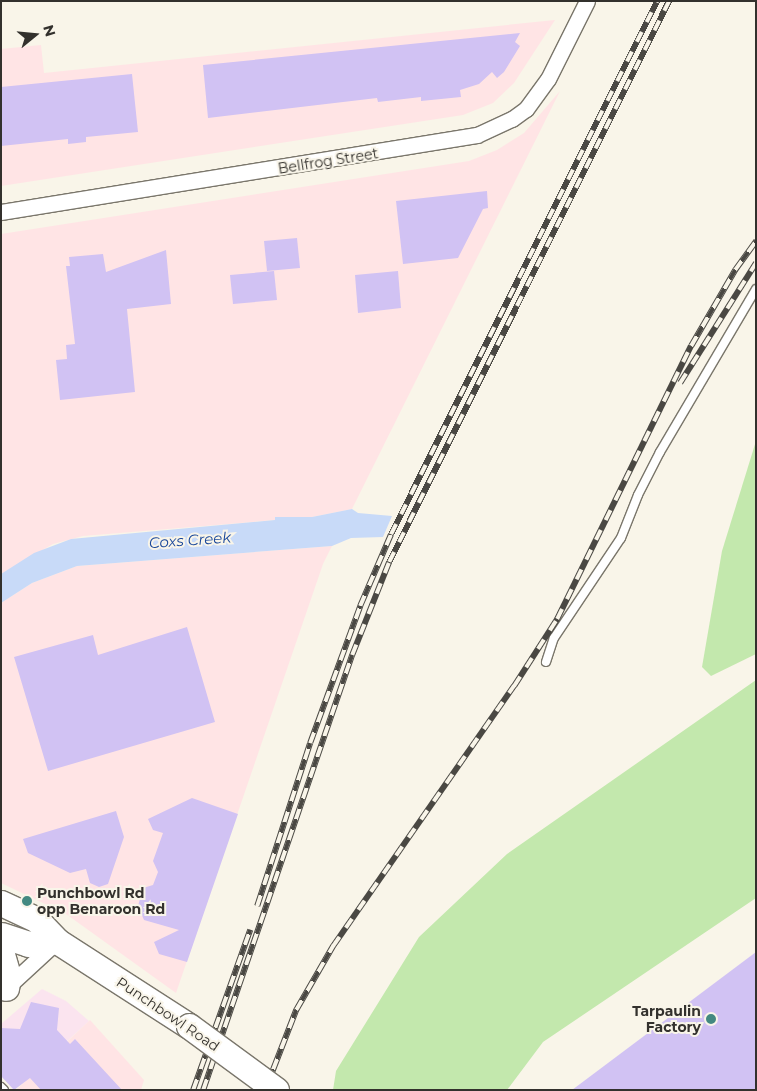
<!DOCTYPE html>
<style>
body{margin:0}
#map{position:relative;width:757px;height:1091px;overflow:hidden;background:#f9f5e9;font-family:Montserrat,sans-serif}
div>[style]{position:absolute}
.commercial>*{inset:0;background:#fbe4ef}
.industrial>*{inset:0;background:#ffe4e5}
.green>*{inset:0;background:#c3e8ad}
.water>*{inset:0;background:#c8daf8}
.building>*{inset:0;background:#d1c2f3}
.roads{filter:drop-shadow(1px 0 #7a766b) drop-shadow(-1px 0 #7a766b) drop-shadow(0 1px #7a766b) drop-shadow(0 -1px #7a766b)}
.service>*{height:8px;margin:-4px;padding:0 4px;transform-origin:4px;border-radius:4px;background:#fff}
.minor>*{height:15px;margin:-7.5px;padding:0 7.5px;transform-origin:7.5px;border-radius:7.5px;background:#fff}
.primary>*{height:25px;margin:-12.5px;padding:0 12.5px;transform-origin:12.5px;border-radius:12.5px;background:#fff}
.rail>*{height:5.5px;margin-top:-2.75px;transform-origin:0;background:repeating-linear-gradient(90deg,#f9f5e9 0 11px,#4a4843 0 22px);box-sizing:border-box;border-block:1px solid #4a4843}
.bridges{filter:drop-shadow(1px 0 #7a766b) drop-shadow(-1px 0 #7a766b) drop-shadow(0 1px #7a766b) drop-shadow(0 -1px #7a766b)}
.primary-bridge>*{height:25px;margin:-12.5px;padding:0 12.5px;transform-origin:12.5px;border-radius:12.5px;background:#fff}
.dots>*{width:14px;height:14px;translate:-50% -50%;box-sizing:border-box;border:2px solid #f9f5e9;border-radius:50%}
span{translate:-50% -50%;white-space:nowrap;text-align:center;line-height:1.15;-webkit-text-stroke:4px #f9f5e9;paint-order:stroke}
.street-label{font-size:14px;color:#33312d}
.poi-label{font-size:14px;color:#33312d;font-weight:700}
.left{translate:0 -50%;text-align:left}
.right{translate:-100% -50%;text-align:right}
.water-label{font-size:15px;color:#19479a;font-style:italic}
.frame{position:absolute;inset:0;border:2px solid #33312d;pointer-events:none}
.north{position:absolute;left:10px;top:10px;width:50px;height:50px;-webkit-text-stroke:4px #f9f5e9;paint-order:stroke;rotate:73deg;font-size:14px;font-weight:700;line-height:20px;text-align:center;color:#33312d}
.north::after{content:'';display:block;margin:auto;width:18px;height:22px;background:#33312d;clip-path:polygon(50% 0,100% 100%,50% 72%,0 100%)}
</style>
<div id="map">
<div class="commercial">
<i style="clip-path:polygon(42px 989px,66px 1001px,89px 1021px,14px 1090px,1px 1076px,1px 1024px)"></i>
</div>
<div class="industrial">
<i style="clip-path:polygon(555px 20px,514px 83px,493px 103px,463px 115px,1px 186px,1px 49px,41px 45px,44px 73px)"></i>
<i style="clip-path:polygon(560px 91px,352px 509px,312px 517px,83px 536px,53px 544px,1px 574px,1px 234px,469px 161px,497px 150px,524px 133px)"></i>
<i style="clip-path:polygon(332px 546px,323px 564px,176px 993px,66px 914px,1px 883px,1px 603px,32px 583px,77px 566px)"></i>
<i style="clip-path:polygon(90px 1020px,144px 1080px,141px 1090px,16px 1090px)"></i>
</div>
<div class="green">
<i style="clip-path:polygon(756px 441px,756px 654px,711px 676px,702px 667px,722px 551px)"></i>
<i style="clip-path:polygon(756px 680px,756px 898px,543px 1042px,507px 1090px,333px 1090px,336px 1071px,419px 937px,507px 854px)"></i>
</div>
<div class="water">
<i style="clip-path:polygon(352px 509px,358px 513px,392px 516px,383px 537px,351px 538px,332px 546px,77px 566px,32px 583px,1px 603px,1px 574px,34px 553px,71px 539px,275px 520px,275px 517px,312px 517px)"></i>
</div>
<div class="building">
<i style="clip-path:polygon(520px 33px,515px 42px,520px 46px,504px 72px,497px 78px,492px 72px,479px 84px,460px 90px,461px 97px,421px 101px,421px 97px,378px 102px,377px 98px,208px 118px,203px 65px)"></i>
<i style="clip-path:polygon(132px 74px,138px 132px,86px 137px,86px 142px,68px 144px,68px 139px,1px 146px,1px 87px)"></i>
<i style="clip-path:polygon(487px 191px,488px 208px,483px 209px,458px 258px,403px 264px,396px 201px)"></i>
<i style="clip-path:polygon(297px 238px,300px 268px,267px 271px,264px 241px)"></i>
<i style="clip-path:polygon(166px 250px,171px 304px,127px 309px,135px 392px,60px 400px,56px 360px,67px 359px,66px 345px,75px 344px,66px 266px,70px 266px,69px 257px,103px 254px,106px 272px)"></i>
<i style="clip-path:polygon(274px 271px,277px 300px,233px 304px,230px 275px)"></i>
<i style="clip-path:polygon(398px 271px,401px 308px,358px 313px,355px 275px)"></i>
<i style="clip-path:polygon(187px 627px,215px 722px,48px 771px,14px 657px,93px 635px,98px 655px)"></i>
<i style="clip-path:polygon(192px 798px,238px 814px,187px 962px,159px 954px,154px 942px,179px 930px,144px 920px,138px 906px,143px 888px,153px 885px,158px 872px,153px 861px,163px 833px,153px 830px,148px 819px)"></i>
<i style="clip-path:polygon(116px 811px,124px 837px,108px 884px,99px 887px,90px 883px,86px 869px,70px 873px,28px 853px,23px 839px)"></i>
<i style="clip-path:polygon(756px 952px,756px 1090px,572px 1090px)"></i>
<i style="clip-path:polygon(31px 1002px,59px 1008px,57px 1030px,70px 1044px,75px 1039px,122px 1090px,41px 1090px,30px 1078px,14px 1090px,1px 1076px,1px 1028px,20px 1029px)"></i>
</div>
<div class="roads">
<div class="service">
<i style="left:546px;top:662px;width:25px;rotate:-72deg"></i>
<i style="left:554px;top:638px;width:120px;rotate:-56.2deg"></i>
<i style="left:621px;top:538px;width:46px;rotate:-68.4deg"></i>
<i style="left:638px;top:495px;width:48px;rotate:-62.9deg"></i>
<i style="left:660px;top:452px;width:189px;rotate:-59.5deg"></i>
<i style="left:1px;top:1087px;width:4px;rotate:45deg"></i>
</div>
<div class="minor">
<i style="left:1px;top:212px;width:482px;rotate:-9.2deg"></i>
<i style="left:477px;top:135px;width:38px;rotate:-25deg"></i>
<i style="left:512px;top:119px;width:17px;rotate:-36deg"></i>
<i style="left:526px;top:109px;width:37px;rotate:-54deg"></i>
<i style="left:548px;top:79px;width:87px;rotate:-63.4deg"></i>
<i style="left:5px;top:989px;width:69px;rotate:-42.7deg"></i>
</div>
<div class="primary">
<i style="left:1px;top:903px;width:40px;rotate:25deg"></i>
<i style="left:37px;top:920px;width:29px;rotate:46deg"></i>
<i style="left:57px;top:941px;width:157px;rotate:32.8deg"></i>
<i style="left:1px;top:935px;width:28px;rotate:18deg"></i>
<i style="left:28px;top:944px;width:29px;rotate:-6deg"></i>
<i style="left:1px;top:951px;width:26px;rotate:74deg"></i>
<i style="left:8px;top:976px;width:12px;rotate:99deg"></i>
</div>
</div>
<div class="rail">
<i style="left:680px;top:383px;width:142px;rotate:-57.7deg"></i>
<i style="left:257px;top:906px;width:171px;rotate:-72deg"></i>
<i style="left:310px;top:743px;width:146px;rotate:-69.9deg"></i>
<i style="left:360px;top:606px;width:78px;rotate:-66.7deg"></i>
<i style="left:391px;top:534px;width:596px;rotate:-63.48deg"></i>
<i style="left:193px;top:1090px;width:170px;rotate:-70.4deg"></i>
<i style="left:203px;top:1090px;width:460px;rotate:-71.1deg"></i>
<i style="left:352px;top:655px;width:100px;rotate:-68.3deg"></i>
<i style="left:389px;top:562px;width:627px;rotate:-63.48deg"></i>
<i style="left:265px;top:1090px;width:86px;rotate:-68.8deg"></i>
<i style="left:296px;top:1010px;width:74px;rotate:-60deg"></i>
<i style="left:333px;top:946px;width:317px;rotate:-55.2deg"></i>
<i style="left:514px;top:686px;width:80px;rotate:-57.3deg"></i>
<i style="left:557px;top:619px;width:304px;rotate:-63.9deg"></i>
<i style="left:691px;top:346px;width:88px;rotate:-59.9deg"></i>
<i style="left:735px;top:270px;width:36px;rotate:-54deg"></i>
</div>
<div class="bridges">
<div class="primary-bridge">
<i style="left:189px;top:1026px;width:108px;rotate:36.3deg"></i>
</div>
</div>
<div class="dots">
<i style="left:27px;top:901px;background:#438981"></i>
<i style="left:711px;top:1019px;background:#438981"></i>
</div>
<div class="street-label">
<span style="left:328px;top:161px;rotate:-9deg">Bellfrog Street</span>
<span style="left:168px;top:1014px;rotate:34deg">Punchbowl Road</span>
</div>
<div class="poi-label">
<span class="left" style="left:37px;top:901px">Punchbowl Rd<br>opp Benaroon Rd</span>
<span class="right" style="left:701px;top:1019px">Tarpaulin<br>Factory</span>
</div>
<div class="water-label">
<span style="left:190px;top:540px;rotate:-4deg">Coxs Creek</span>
</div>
<div class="frame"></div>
<div class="north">N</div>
</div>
